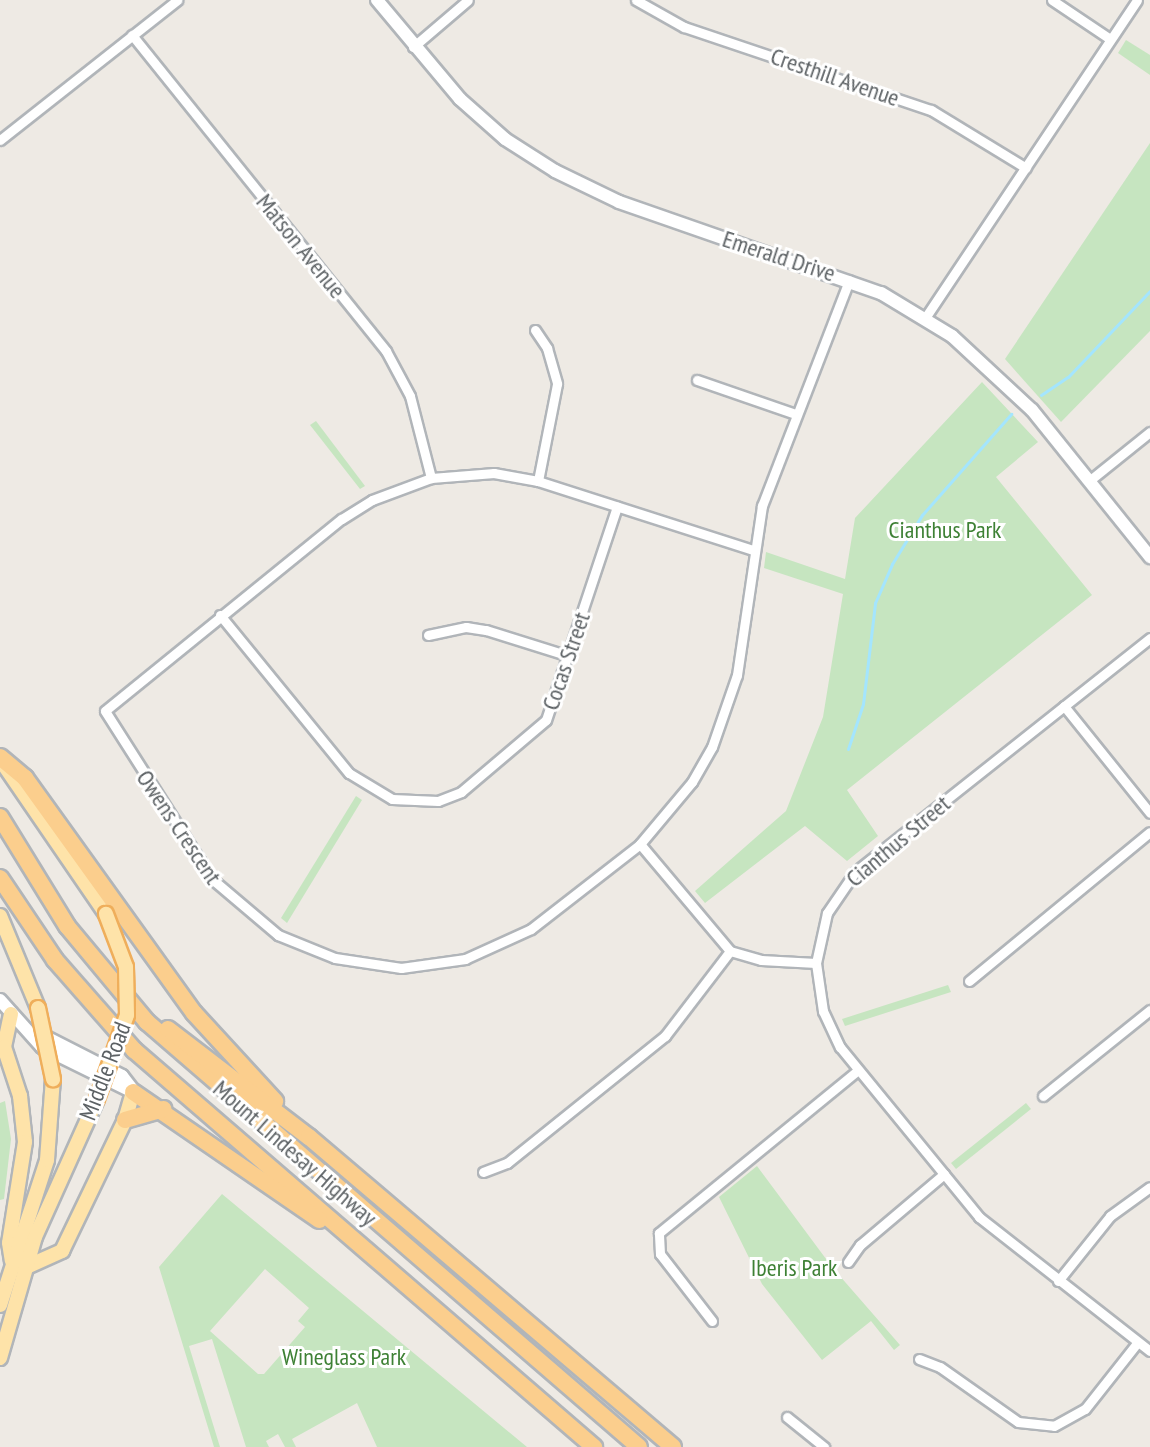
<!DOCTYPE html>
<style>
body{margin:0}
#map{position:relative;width:1150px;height:1447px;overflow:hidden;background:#eeeae4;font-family:"PT Sans Narrow",sans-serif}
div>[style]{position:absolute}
.green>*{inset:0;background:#c6e5c0}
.stream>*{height:3px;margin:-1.5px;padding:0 1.5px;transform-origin:1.5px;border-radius:1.5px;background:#a4e5fe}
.roads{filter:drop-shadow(2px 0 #b1b5b9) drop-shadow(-2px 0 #b1b5b9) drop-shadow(0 2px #b1b5b9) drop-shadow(0 -2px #b1b5b9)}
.street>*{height:9px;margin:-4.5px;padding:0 4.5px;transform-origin:4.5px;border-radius:4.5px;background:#fff}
.secondary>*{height:12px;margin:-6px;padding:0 6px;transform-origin:6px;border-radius:6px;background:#fff}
.primary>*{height:14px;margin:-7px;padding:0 7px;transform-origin:7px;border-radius:7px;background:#fee3a9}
.highway>*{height:16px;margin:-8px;padding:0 8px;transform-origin:8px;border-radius:8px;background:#fbce8d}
.bridges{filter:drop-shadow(2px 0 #efae5b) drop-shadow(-2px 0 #efae5b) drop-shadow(0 2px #efae5b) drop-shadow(0 -2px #efae5b)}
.primary-bridge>*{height:14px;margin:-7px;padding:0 7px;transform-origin:7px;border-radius:7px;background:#fee3a9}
span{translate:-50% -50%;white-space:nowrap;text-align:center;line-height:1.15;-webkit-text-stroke:6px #fff;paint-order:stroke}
.street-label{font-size:24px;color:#5c6164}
.park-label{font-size:24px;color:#3e8135}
</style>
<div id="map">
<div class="green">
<i style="clip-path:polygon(1126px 40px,1150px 55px,1150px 75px,1118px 53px)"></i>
<i style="clip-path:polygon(1150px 143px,1150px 331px,1061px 422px,1005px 359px)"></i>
<i style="clip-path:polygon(982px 382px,1038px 442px,996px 477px,1092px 595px,847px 790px,878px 836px,847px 861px,805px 826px,705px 903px,695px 891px,786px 811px,823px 717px,843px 594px,764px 568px,766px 552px,845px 579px,855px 518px)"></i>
<i style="clip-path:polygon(316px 421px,365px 486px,360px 489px,310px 425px)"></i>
<i style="clip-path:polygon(356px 796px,362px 800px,287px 923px,281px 918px)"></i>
<i style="clip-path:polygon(948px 985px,951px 992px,845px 1026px,842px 1019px)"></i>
<i style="clip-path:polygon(5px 1101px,11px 1139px,4px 1199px,0 1200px,0 1103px)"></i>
<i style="clip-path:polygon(1026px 1103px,1031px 1109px,956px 1169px,951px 1163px)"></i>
<i style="clip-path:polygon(757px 1166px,832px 1267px,900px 1345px,894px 1350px,871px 1321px,822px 1360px,762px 1284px,719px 1197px)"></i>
<i style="clip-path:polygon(evenodd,222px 1194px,527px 1447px,377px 1447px,357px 1403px,292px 1439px,296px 1447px,285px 1447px,278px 1434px,266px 1441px,269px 1447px,246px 1447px,212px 1339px,189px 1346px,220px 1447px,214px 1447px,159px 1267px,222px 1194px,265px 1269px,309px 1308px,298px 1321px,305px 1327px,264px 1374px,258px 1374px,210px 1331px,265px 1269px)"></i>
</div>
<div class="stream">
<i style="left:1041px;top:395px;width:32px;rotate:-34deg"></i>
<i style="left:1068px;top:377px;width:119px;rotate:-46.4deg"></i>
<i style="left:848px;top:749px;width:47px;rotate:-71.6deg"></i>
<i style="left:863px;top:704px;width:102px;rotate:-83.2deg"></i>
<i style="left:875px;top:603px;width:43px;rotate:-66.4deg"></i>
<i style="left:892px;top:564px;width:57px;rotate:-58.5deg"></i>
<i style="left:922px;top:515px;width:135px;rotate:-48.6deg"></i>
</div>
<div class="roads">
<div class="street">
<i style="left:636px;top:0;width:55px;rotate:29.4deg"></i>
<i style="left:684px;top:27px;width:261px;rotate:18.6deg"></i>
<i style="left:931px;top:110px;width:111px;rotate:31.4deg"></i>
<i style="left:1052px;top:0;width:70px;rotate:33.9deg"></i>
<i style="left:132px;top:35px;width:405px;rotate:51.2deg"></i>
<i style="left:386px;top:351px;width:51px;rotate:61.9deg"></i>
<i style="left:410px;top:396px;width:85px;rotate:75.6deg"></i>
<i style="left:413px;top:47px;width:72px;rotate:-40.5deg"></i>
<i style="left:0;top:140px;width:226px;rotate:-38.3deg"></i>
<i style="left:925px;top:318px;width:382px;rotate:-56.3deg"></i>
<i style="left:535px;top:330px;width:22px;rotate:56deg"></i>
<i style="left:547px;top:348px;width:37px;rotate:74deg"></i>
<i style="left:557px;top:384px;width:99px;rotate:101.1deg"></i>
<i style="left:697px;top:380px;width:105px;rotate:19deg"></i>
<i style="left:1089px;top:481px;width:78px;rotate:-38.8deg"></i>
<i style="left:753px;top:550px;width:226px;rotate:-162.2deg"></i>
<i style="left:538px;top:481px;width:45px;rotate:-169.7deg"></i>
<i style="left:494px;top:473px;width:63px;rotate:175.5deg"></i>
<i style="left:431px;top:478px;width:63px;rotate:159.6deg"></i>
<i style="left:372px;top:500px;width:36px;rotate:148deg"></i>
<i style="left:341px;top:519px;width:304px;rotate:140.9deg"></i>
<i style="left:105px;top:711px;width:199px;rotate:57.5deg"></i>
<i style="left:212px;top:879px;width:87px;rotate:40.3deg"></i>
<i style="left:278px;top:935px;width:61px;rotate:22deg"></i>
<i style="left:335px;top:958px;width:67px;rotate:8.6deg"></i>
<i style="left:401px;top:968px;width:65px;rotate:-8deg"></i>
<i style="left:465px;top:959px;width:72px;rotate:-24.4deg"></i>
<i style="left:531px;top:929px;width:138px;rotate:-37.9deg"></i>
<i style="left:640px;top:844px;width:81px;rotate:-50deg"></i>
<i style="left:692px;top:782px;width:40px;rotate:-60.3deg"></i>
<i style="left:712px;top:747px;width:76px;rotate:-70.9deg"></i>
<i style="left:737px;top:675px;width:171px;rotate:-81.6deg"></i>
<i style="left:762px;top:506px;width:242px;rotate:-68.9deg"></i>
<i style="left:220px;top:615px;width:204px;rotate:50.8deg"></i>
<i style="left:349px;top:773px;width:50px;rotate:31.2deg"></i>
<i style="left:392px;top:799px;width:46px;rotate:2.5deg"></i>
<i style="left:438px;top:801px;width:25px;rotate:-21deg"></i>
<i style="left:461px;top:792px;width:111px;rotate:-40.3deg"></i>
<i style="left:546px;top:720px;width:225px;rotate:-71.6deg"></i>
<i style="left:428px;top:635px;width:39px;rotate:-12deg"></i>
<i style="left:466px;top:627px;width:20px;rotate:9deg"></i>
<i style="left:486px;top:630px;width:87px;rotate:17.4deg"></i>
<i style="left:1150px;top:638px;width:377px;rotate:141.6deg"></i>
<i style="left:855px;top:872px;width:50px;rotate:124.3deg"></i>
<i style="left:827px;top:913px;width:51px;rotate:102.4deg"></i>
<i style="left:816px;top:963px;width:49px;rotate:81.7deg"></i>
<i style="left:823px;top:1011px;width:40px;rotate:65deg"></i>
<i style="left:840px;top:1047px;width:220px;rotate:50.7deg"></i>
<i style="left:979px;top:1217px;width:217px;rotate:38.1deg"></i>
<i style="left:1064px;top:706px;width:137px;rotate:51.2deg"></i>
<i style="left:640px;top:844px;width:140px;rotate:49.9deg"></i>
<i style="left:730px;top:951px;width:32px;rotate:16deg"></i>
<i style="left:761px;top:960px;width:55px;rotate:3.1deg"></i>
<i style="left:969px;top:981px;width:234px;rotate:-39.5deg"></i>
<i style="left:1043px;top:1096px;width:137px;rotate:-38.8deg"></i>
<i style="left:483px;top:1172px;width:26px;rotate:-21deg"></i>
<i style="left:507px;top:1163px;width:203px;rotate:-38.8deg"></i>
<i style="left:665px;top:1036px;width:107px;rotate:-52.6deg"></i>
<i style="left:848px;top:1262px;width:21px;rotate:-55deg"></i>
<i style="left:860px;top:1245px;width:110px;rotate:-40.2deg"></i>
<i style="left:1058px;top:1281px;width:83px;rotate:-51.3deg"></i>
<i style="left:1110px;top:1216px;width:49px;rotate:-35.9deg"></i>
<i style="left:712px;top:1321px;width:85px;rotate:-127.8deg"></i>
<i style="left:660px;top:1254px;width:21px;rotate:-93deg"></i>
<i style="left:659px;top:1233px;width:257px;rotate:-39.3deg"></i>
<i style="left:919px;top:1359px;width:22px;rotate:21deg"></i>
<i style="left:940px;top:1367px;width:95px;rotate:35.2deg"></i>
<i style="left:1018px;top:1422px;width:36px;rotate:6deg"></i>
<i style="left:1054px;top:1426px;width:35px;rotate:-29deg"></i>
<i style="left:1085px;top:1409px;width:85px;rotate:-51.7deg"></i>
<i style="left:787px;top:1417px;width:48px;rotate:39deg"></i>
</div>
<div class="secondary">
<i style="left:377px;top:0;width:129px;rotate:50deg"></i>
<i style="left:460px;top:99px;width:60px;rotate:41.6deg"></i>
<i style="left:505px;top:139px;width:59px;rotate:32.6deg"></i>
<i style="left:555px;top:171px;width:71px;rotate:25.8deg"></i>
<i style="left:619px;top:202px;width:277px;rotate:19.2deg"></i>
<i style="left:881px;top:293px;width:83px;rotate:31.2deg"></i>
<i style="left:952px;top:336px;width:109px;rotate:42.8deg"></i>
<i style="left:1032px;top:410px;width:189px;rotate:51.2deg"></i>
<i style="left:0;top:1000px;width:63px;rotate:48.2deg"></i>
<i style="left:42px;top:1047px;width:102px;rotate:26.3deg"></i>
<i style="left:40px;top:1034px;width:92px;rotate:27.1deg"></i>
<i style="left:122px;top:1076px;width:16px;rotate:52deg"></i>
</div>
<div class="primary">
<i style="left:2px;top:762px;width:184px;rotate:55.6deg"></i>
<i style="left:0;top:916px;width:100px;rotate:67.6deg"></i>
<i style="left:11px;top:1014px;width:34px;rotate:102deg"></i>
<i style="left:4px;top:1047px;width:52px;rotate:71.9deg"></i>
<i style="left:20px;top:1096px;width:46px;rotate:83.8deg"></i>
<i style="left:25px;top:1142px;width:102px;rotate:99deg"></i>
<i style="left:9px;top:1243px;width:18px;rotate:81deg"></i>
<i style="left:24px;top:1268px;width:42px;rotate:-24.1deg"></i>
<i style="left:62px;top:1251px;width:145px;rotate:-64.3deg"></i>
<i style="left:125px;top:1120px;width:29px;rotate:-74deg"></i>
<i style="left:0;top:1305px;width:152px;rotate:-72deg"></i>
<i style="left:47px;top:1160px;width:81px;rotate:-85.8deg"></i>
<i style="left:0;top:1358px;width:126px;rotate:-73.9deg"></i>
<i style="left:35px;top:1237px;width:151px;rotate:-65.8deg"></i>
</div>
<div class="highway">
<i style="left:0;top:757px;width:33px;rotate:40deg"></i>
<i style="left:25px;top:778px;width:289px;rotate:54.3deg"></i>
<i style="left:194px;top:1013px;width:120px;rotate:47.4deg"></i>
<i style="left:0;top:817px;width:128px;rotate:58.4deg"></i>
<i style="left:67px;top:926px;width:125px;rotate:50.2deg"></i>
<i style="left:147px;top:1022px;width:650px;rotate:40.82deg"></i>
<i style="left:0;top:878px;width:99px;rotate:56.1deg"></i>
<i style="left:55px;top:960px;width:120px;rotate:48.7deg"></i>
<i style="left:134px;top:1050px;width:608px;rotate:40.8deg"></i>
<i style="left:168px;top:1029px;width:178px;rotate:37.5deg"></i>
<i style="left:309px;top:1137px;width:478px;rotate:40.4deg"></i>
<i style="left:133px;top:1092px;width:226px;rotate:34.5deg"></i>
<i style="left:125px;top:1120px;width:40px;rotate:-16deg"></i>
</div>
</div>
<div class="bridges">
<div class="primary-bridge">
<i style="left:38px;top:1008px;width:73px;rotate:78.1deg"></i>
<i style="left:97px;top:1099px;width:89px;rotate:-70.3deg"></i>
<i style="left:127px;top:1015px;width:48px;rotate:-91.2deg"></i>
<i style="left:126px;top:967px;width:57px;rotate:-110.7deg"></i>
</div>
</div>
<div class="street-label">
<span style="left:835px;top:77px;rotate:19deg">Cresthill Avenue</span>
<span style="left:301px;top:246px;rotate:51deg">Matson Avenue</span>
<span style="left:779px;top:256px;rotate:18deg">Emerald Drive</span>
<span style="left:566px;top:661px;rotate:-71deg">Cocas Street</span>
<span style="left:179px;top:827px;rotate:56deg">Owens Crescent</span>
<span style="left:898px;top:841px;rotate:-40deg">Cianthus Street</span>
<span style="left:105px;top:1071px;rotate:-69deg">Middle Road</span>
<span style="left:295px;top:1153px;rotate:41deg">Mount Lindesay Highway</span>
</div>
<div class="park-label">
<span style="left:945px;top:530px">Cianthus Park</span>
<span style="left:794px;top:1268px">Iberis Park</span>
<span style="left:344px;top:1357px">Wineglass Park</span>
</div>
</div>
